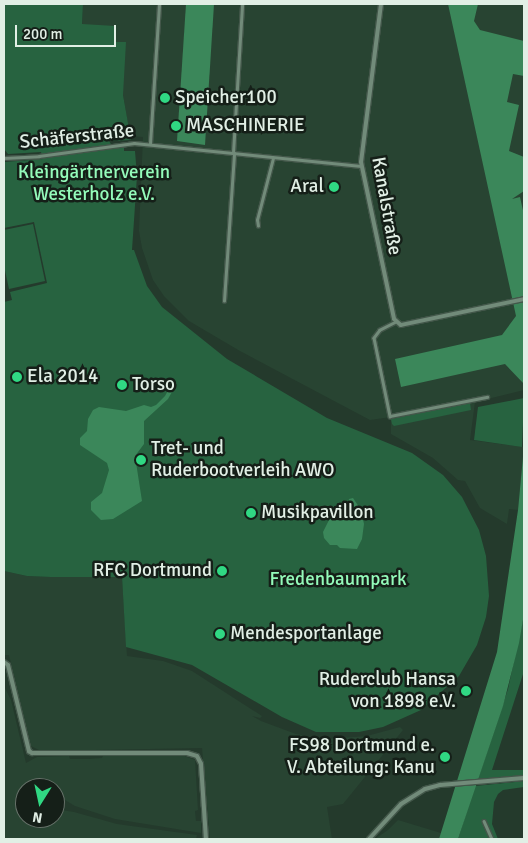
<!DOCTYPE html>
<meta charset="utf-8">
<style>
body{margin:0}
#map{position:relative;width:528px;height:843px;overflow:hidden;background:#243a2c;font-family:Signika,sans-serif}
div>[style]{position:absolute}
.built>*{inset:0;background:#284432}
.green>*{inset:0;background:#276340}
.water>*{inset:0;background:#3b875a}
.roads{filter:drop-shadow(1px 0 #43574a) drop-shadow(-1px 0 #43574a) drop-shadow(0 1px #43574a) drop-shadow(0 -1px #43574a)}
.minor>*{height:2.5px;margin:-1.25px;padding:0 1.25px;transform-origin:1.25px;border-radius:1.25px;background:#728b7a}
.tertiary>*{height:4px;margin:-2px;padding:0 2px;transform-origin:2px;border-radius:2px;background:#728b7a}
.secondary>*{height:4px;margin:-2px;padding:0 2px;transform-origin:2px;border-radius:2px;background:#728b7a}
.dots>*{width:14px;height:14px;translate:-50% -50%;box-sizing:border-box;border:2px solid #151f18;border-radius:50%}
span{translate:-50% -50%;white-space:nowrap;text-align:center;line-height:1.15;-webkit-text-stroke:5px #151f18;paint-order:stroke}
.poi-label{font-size:19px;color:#e1efe5}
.left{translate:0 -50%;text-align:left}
.right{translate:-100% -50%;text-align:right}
.street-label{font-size:19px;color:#e1efe5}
.park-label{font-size:19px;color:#94fbba}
.frame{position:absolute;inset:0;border:5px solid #e1efe5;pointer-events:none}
.north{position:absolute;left:15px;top:778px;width:50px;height:50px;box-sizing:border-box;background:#151f18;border:1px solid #67726a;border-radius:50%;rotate:190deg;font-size:14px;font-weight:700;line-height:20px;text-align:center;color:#e1efe5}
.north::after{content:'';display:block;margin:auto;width:18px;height:22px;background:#30d883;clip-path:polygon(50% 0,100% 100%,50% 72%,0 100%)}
.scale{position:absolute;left:15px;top:25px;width:101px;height:22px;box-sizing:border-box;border:2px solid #e1efe5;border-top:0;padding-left:6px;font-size:15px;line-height:18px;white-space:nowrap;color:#e1efe5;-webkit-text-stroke:4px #151f18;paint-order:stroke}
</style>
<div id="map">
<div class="built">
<i style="clip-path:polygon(83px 4px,524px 4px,524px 390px,475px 402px,470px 440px,524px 447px,518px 510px,509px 509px,507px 524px,480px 508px,465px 481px,458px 480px,433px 458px,391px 434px,391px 417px,370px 420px,240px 351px,189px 321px,164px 296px,153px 280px,142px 248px,139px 231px,143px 137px,130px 136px,114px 42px,115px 27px,82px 25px)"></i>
<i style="clip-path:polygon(4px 571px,27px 576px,51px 577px,122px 577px,127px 656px,163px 661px,192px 671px,262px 716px,260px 718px,252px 716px,261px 721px,296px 734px,326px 739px,367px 736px,400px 727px,403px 730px,343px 804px,327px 807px,332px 839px,210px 839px,202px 748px,41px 751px,31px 746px,9px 655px,4px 655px)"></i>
<i style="clip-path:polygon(4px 686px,11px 700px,26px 763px,37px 757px,69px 756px,70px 759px,89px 759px,102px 758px,103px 756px,182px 755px,195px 760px,198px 810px,195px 811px,196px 821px,201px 821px,201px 833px,115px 819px,75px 806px,55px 794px,55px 788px,25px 788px,25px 818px,55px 818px,55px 809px,74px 812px,117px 824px,197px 835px,196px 839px,4px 839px)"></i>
<i style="clip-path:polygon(398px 820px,441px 833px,439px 839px,375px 839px,388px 830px)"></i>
</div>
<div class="green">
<i style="clip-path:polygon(4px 4px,83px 4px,82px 24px,115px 26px,114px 42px,126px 42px,123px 95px,131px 140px,109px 141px,113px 147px,124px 146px,124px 151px,135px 151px,137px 176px,132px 250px,134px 250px,147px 286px,162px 307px,227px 359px,327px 418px,412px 453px,443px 475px,462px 497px,479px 530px,486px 556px,489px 596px,486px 617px,477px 645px,459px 676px,421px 710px,383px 727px,359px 732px,316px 732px,282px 717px,192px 665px,126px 647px,122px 577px,51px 577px,27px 576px,4px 571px,4px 302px,12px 300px,10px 292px,47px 283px,34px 222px,4px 228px,4px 162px,43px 159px,41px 152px,8px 154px,4px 149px)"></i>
<i style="clip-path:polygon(33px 224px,45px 281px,9px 289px,4px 266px,4px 230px)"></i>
<i style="clip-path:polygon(524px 398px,522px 447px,474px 440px,478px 407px)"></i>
<i style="clip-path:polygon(470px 403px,471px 410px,394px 426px,392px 424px,391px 419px)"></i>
<i style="clip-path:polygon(524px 614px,524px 671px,492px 770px,524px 770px,524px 775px,478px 779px,508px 689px)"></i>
<i style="clip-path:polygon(524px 781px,524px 787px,503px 790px,498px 794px,494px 802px,492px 824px,498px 839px,458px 839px,475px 786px)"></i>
</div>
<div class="water">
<i style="clip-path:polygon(186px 4px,214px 4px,205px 145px,177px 141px)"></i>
<i style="clip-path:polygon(448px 4px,478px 4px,474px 21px,480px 30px,524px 41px,524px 76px,513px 74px,507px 102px,519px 105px,509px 151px,524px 157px,524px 191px,512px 199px,520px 197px,524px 215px,524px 384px,505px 364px,401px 387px,395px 359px,502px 335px,516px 316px)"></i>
<i style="clip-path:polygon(173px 381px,177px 383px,168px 399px,144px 421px,144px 444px,135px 456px,142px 501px,113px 519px,101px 520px,91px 510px,91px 502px,102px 493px,109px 470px,107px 463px,80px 445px,80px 438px,87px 431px,88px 419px,93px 410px,99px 407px,126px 411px,144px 405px,151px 407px,156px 405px,165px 396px)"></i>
<i style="clip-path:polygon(524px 446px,524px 614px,519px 643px,503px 706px,458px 839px,439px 839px,497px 652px,518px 510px)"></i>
<i style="clip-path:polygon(353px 498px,361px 510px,364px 524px,362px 539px,357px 549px,340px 548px,337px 545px,330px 545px,324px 538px,323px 532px,335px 508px,346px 508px,349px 499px)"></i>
</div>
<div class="roads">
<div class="minor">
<i style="left:150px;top:144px;width:140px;rotate:-86.3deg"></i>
<i style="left:233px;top:153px;width:149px;rotate:-86.5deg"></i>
<i style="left:4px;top:158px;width:35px;rotate:-3deg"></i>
<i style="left:39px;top:156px;width:96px;rotate:-7.8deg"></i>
<i style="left:134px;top:143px;width:228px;rotate:5.8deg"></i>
<i style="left:258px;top:226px;width:6px;rotate:-99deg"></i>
<i style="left:257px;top:220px;width:64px;rotate:-75.5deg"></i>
<i style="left:224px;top:301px;width:148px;rotate:-86.1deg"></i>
<i style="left:396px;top:322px;width:18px;rotate:153deg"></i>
<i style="left:380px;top:330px;width:10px;rotate:127deg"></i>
<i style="left:374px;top:338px;width:80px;rotate:78.4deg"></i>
<i style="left:390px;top:416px;width:99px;rotate:-11.1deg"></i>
<i style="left:484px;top:821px;width:20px;rotate:66deg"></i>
</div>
<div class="tertiary">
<i style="left:4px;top:662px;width:5px;rotate:37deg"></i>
<i style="left:8px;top:665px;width:89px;rotate:76.3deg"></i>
<i style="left:29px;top:751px;width:4px;rotate:34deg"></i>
<i style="left:32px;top:753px;width:155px"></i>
<i style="left:187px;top:753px;width:10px;rotate:17deg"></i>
<i style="left:197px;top:756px;width:9px;rotate:63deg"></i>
<i style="left:201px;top:764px;width:75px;rotate:86.2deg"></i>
<i style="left:369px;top:839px;width:47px;rotate:-47.6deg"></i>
<i style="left:401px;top:804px;width:28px;rotate:-32deg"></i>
<i style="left:425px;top:789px;width:16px;rotate:-15deg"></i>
<i style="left:440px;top:785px;width:84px;rotate:-4.8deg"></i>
</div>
<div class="secondary">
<i style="left:381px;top:4px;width:159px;rotate:97.2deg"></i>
<i style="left:361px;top:162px;width:160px;rotate:78.1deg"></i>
<i style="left:394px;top:319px;width:9px;rotate:41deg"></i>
<i style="left:401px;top:325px;width:126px;rotate:-11.9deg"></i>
</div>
</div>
<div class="dots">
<i style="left:165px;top:98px;background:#30d883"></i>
<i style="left:176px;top:126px;background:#30d883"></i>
<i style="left:334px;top:187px;background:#30d883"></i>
<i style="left:17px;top:377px;background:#30d883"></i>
<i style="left:122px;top:385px;background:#30d883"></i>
<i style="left:141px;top:460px;background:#30d883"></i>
<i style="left:251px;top:513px;background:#30d883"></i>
<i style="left:222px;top:571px;background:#30d883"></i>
<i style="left:220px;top:634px;background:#30d883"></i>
<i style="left:466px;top:691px;background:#30d883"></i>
<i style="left:445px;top:757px;background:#30d883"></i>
</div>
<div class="poi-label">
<span class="left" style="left:175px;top:98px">Speicher100</span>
<span class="left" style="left:186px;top:126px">MASCHINERIE</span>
<span class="right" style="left:324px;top:187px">Aral</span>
<span class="left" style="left:27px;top:377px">Ela 2014</span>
<span class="left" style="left:132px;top:385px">Torso</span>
<span class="left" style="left:151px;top:460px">Tret- und<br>Ruderbootverleih AWO</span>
<span class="left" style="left:261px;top:513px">Musikpavillon</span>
<span class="right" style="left:212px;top:571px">RFC Dortmund</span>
<span class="left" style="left:230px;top:634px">Mendesportanlage</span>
<span class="right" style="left:456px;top:691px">Ruderclub Hansa<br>von 1898 e.V.</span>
<span class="right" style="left:435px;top:757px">FS98 Dortmund e.<br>V. Abteilung: Kanu</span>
</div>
<div class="street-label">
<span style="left:77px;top:137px;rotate:-6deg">Schäferstraße</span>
<span style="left:386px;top:206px;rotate:80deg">Kanalstraße</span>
</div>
<div class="park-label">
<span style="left:94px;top:184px">Kleingärtnerverein<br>Westerholz e.V.</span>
<span style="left:338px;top:580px">Fredenbaumpark</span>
</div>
<div class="frame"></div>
<div class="north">N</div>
<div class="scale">200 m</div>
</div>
